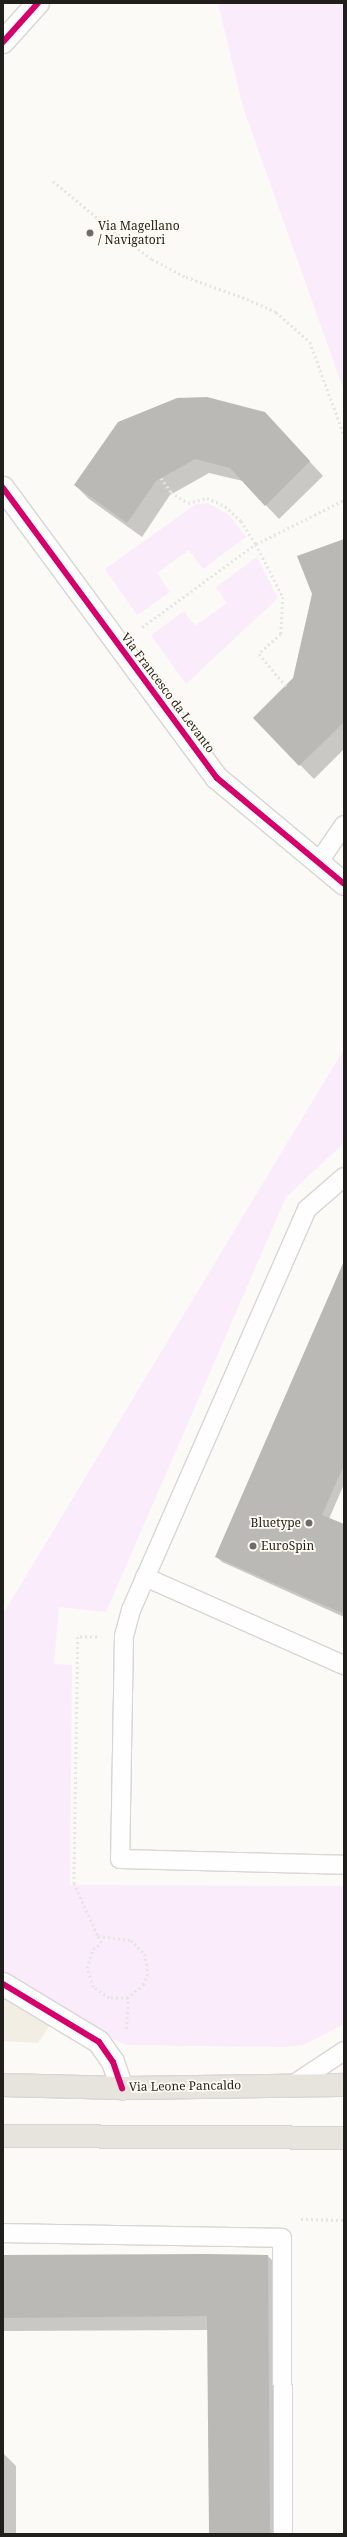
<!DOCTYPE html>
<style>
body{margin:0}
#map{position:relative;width:347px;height:2537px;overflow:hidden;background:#fcfaf6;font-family:"Noto Serif",serif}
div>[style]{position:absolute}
.built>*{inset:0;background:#f2eee3}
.green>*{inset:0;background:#faecfa}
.shadow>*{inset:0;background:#0003}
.building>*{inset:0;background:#bbb9b6}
.path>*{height:2.5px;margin-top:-1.25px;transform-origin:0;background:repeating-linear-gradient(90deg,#e6e5e3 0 2px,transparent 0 5px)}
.roads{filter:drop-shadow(1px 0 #d8d6d3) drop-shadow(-1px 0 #d8d6d3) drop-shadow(0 1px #d8d6d3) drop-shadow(0 -1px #d8d6d3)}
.service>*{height:18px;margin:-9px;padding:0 9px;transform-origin:9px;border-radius:9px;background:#fffefe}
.minor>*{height:22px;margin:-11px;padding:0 11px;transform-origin:11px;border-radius:11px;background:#fffefe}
.primary>*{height:22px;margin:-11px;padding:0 11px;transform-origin:11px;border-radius:11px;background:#e7e4dd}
.cycleway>*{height:6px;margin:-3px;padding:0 3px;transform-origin:3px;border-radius:3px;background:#d6006c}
.dots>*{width:11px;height:11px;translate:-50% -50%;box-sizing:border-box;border:2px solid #fffbf3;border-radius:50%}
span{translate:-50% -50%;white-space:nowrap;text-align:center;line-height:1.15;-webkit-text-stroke:3.5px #fffbf3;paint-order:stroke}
.poi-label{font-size:12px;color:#211f1c}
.left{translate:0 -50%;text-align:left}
.right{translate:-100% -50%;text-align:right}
.street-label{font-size:12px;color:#211f1c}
.frame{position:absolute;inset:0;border:4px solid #211f1c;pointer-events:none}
</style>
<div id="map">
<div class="built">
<i style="clip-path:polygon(3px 1996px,50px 2025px,38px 2043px,3px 2041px)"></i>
</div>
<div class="green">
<i style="clip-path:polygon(218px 3px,344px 3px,344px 391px,243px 107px)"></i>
<i style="clip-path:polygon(208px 503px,229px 515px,246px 537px,203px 569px,189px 550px,157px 573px,170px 592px,137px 615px,105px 569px,196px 504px)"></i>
<i style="clip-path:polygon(257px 557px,278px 598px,186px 684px,151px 635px,184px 611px,195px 626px,227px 603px,216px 587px)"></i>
<i style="clip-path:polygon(344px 1049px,344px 1143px,286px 1197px,106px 1612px,59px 1607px,54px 1664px,72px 1665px,70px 1885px,344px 1886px,344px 2024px,304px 2045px,284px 2047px,127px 2045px,86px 2028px,3px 1978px,3px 1614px)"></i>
</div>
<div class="shadow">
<i style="clip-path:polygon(278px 427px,323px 476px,279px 519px,243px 481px,209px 473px,170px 495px,142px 537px,89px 499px,75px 485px)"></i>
<i style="clip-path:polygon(344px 540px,344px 749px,314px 779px,254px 718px,294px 679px)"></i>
<i style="clip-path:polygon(344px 1263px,344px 1484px,329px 1519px,344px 1526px,344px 1617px,222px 1562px,216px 1556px)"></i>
<i style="clip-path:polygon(3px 2256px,268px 2256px,274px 2262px,283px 2534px,210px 2534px,208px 2330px,3px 2331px)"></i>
<i style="clip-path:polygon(3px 2453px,16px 2466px,16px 2534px,3px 2534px)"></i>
</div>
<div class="building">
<i style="clip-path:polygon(207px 397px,265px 412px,310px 461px,265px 506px,230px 468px,195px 459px,156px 481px,127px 523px,74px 485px,118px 422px,177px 398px)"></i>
<i style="clip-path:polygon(344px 539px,344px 722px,299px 766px,253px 718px,293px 678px,312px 594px,297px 556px)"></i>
<i style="clip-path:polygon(344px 1261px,344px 1465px,322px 1515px,344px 1524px,344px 1614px,215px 1557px)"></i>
<i style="clip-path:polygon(206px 2254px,268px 2255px,270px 2534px,209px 2534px,207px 2316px,3px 2318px,3px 2255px)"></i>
</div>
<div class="path">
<i style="left:53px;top:181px;width:69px;rotate:39.7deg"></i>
<i style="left:106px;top:225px;width:57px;rotate:36.5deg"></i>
<i style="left:152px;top:259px;width:38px;rotate:28deg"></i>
<i style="left:186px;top:277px;width:65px;rotate:19.8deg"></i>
<i style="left:247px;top:299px;width:32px;rotate:24deg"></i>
<i style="left:276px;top:312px;width:45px;rotate:41.4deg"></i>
<i style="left:310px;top:342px;width:99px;rotate:69.9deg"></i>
<i style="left:161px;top:478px;width:17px;rotate:54deg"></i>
<i style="left:171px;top:492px;width:20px;rotate:33deg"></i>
<i style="left:188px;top:503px;width:20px;rotate:-15deg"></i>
<i style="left:207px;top:498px;width:20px;rotate:24deg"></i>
<i style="left:225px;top:506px;width:22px;rotate:43deg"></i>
<i style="left:241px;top:521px;width:27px;rotate:57deg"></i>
<i style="left:256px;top:544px;width:59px;rotate:63deg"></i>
<i style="left:283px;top:597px;width:37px;rotate:93deg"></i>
<i style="left:281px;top:634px;width:30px;rotate:138deg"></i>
<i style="left:259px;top:654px;width:42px;rotate:49.8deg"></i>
<i style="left:142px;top:627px;width:141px;rotate:-36.1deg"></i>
<i style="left:256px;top:544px;width:98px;rotate:-26.6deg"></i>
<i style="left:97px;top:1637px;width:19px;rotate:180deg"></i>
<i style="left:78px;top:1637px;width:246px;rotate:90.9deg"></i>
<i style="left:74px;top:1883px;width:58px;rotate:65.6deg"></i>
<i style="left:98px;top:1936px;width:33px;rotate:7deg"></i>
<i style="left:131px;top:1940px;width:20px;rotate:45deg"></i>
<i style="left:145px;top:1954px;width:20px;rotate:81deg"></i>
<i style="left:148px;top:1974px;width:11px;rotate:112deg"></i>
<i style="left:144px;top:1984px;width:21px;rotate:139deg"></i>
<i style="left:128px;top:1998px;width:19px;rotate:180deg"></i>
<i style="left:109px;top:1998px;width:19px;rotate:-145deg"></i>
<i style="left:93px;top:1987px;width:20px;rotate:-108deg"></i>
<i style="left:87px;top:1968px;width:20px;rotate:-72deg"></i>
<i style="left:93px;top:1949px;width:10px;rotate:-37deg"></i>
<i style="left:101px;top:1943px;width:8px;rotate:-113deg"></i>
<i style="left:126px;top:2029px;width:31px;rotate:-86deg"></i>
<i style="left:301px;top:2219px;width:43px;rotate:1.3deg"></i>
</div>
<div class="roads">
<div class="service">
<i style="left:318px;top:863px;width:46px;rotate:-55.6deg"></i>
<i style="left:344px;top:1177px;width:49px;rotate:139.1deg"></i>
<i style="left:307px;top:1209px;width:438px;rotate:113.7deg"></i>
<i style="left:131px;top:1610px;width:27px;rotate:105deg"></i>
<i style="left:124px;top:1636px;width:223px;rotate:91deg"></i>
<i style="left:120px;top:1859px;width:224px;rotate:1.5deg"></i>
<i style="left:145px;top:1577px;width:218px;rotate:23.9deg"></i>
<i style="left:294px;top:2084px;width:60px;rotate:-33.4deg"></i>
<i style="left:3px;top:2233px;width:279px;rotate:1deg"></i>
<i style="left:282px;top:2238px;width:296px;rotate:89.8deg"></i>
</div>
<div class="minor">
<i style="left:3px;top:42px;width:52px;rotate:-48.1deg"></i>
<i style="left:3px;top:488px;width:360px;rotate:53.6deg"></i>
<i style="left:217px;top:778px;width:165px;rotate:39.8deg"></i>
<i style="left:3px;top:1984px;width:112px;rotate:31.1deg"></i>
<i style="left:99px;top:2042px;width:24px;rotate:55deg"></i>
<i style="left:113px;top:2062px;width:28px;rotate:71deg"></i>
</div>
<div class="primary">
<i style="left:3px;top:2085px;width:119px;rotate:1.4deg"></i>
<i style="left:122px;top:2088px;width:222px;rotate:-0.8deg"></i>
<i style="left:3px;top:2136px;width:341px;rotate:0.3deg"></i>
</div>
</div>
<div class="cycleway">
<i style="left:3px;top:42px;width:52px;rotate:-48.1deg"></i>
<i style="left:3px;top:488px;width:360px;rotate:53.6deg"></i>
<i style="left:217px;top:778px;width:165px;rotate:39.8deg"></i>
<i style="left:3px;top:1984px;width:112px;rotate:31.1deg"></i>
<i style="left:99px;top:2042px;width:24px;rotate:55deg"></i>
<i style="left:113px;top:2062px;width:28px;rotate:71deg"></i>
</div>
<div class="dots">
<i style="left:90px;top:233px;background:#6e6c68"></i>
<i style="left:309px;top:1523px;background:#6e6c68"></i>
<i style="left:253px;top:1546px;background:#6e6c68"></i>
</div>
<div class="poi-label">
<span class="left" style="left:98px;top:233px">Via Magellano<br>/ Navigatori</span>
<span class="right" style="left:301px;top:1523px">Bluetype</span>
<span class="left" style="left:261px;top:1546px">EuroSpin</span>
</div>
<div class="street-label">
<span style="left:168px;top:693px;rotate:53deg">Via Francesco da Levanto</span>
<span style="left:185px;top:2086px;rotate:-1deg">Via Leone Pancaldo</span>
</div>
<div class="frame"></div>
</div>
